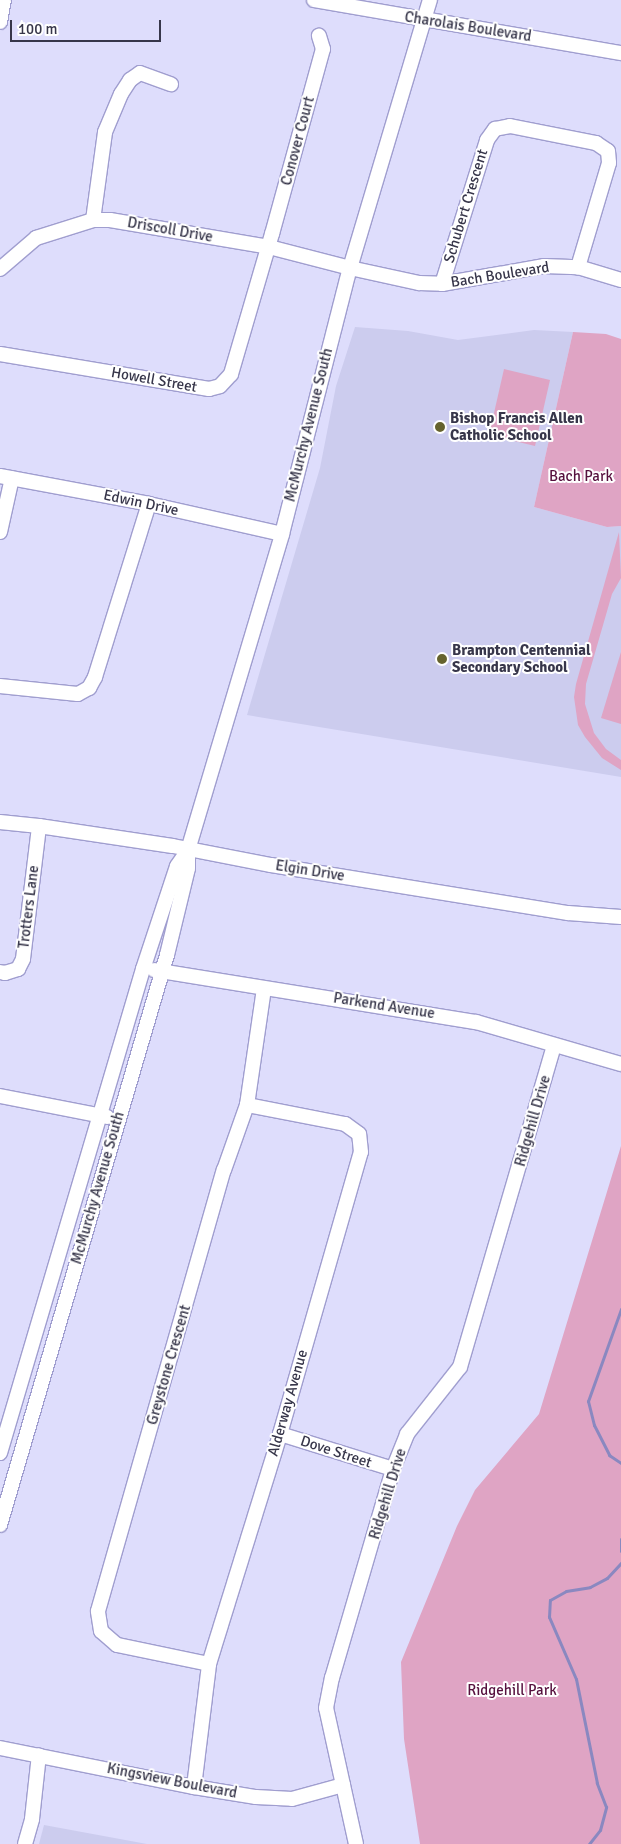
<!DOCTYPE html>
<style>
body{margin:0}
#map{position:relative;width:621px;height:1844px;overflow:hidden;background:#deddfc;font-family:Signika,sans-serif}
div>[style]{position:absolute}
.built>*{inset:0;background:#cce}
.green>*{inset:0;background:#dfa4c4}
.stream>*{height:3px;margin:-1.5px;padding:0 1.5px;transform-origin:1.5px;border-radius:1.5px;background:#8a88c0}
.roads{filter:drop-shadow(1px 0 #a09ecf) drop-shadow(-1px 0 #a09ecf) drop-shadow(0 1px #a09ecf) drop-shadow(0 -1px #a09ecf)}
.minor>*{height:14px;margin:-7px;padding:0 7px;transform-origin:7px;border-radius:7px;background:#fff}
.dots>*{width:14px;height:14px;translate:-50% -50%;box-sizing:border-box;border:2px solid #fff;border-radius:50%}
span{translate:-50% -50%;white-space:nowrap;text-align:center;line-height:1.15;-webkit-text-stroke:4px #fff;paint-order:stroke}
.street-label{font-size:15px;color:#37364a}
.poi-label{font-size:15px;color:#37364a;font-weight:700}
.left{translate:0 -50%;text-align:left}
.park-label{font-size:15px;color:#56103e}
.scale{position:absolute;left:10px;top:20px;width:151px;height:22px;box-sizing:border-box;border:2px solid #37364a;border-top:0;padding-left:6px;font-size:15px;line-height:18px;white-space:nowrap;color:#37364a;-webkit-text-stroke:4px #fff;paint-order:stroke}
</style>
<div id="map">
<div class="built">
<i style="clip-path:polygon(355px 327px,408px 331px,458px 340px,534px 330px,573px 332px,534px 507px,607px 527px,621px 526px,621px 777px,247px 715px,320px 468px,336px 386px)"></i>
<i style="clip-path:polygon(44px 1825px,147px 1844px,39px 1844px)"></i>
</div>
<div class="green">
<i style="clip-path:polygon(573px 332px,606px 334px,621px 339px,621px 526px,607px 527px,534px 507px)"></i>
<i style="clip-path:polygon(504px 369px,550px 380px,535px 446px,489px 435px)"></i>
<i style="clip-path:polygon(619px 532px,621px 578px,612px 594px,586px 684px,585px 704px,594px 733px,606px 749px,621px 760px,621px 770px,602px 758px,585px 737px,578px 725px,574px 697px,576px 684px)"></i>
<i style="clip-path:polygon(621px 652px,621px 724px,601px 718px)"></i>
<i style="clip-path:polygon(621px 1146px,621px 1844px,420px 1844px,404px 1739px,401px 1662px,457px 1526px,475px 1490px,539px 1414px)"></i>
</div>
<div class="stream">
<i style="left:621px;top:1309px;width:98px;rotate:109.7deg"></i>
<i style="left:588px;top:1401px;width:25px;rotate:76deg"></i>
<i style="left:594px;top:1425px;width:34px;rotate:63deg"></i>
<i style="left:609px;top:1455px;width:14px;rotate:34deg"></i>
<i style="left:621px;top:1539px;width:12px;rotate:90deg"></i>
<i style="left:589px;top:1844px;width:18px;rotate:-52deg"></i>
<i style="left:600px;top:1830px;width:24px;rotate:-75deg"></i>
<i style="left:606px;top:1807px;width:26px;rotate:-111deg"></i>
<i style="left:597px;top:1783px;width:106px;rotate:-101.4deg"></i>
<i style="left:576px;top:1679px;width:68px;rotate:-113.5deg"></i>
<i style="left:549px;top:1617px;width:17px;rotate:-87deg"></i>
<i style="left:550px;top:1600px;width:18px;rotate:-29deg"></i>
<i style="left:566px;top:1591px;width:24px;rotate:-9deg"></i>
<i style="left:590px;top:1587px;width:19px;rotate:-28deg"></i>
<i style="left:607px;top:1578px;width:21px;rotate:-47deg"></i>
</div>
<div class="roads">
<div class="minor">
<i style="left:314px;top:0;width:312px;rotate:9.8deg"></i>
<i style="left:0;top:22px;width:22px;rotate:-80deg"></i>
<i style="left:93px;top:220px;width:89px;rotate:-82.2deg"></i>
<i style="left:105px;top:132px;width:41px;rotate:-67.2deg"></i>
<i style="left:121px;top:94px;width:17px;rotate:-57deg"></i>
<i style="left:130px;top:80px;width:12px;rotate:-35deg"></i>
<i style="left:140px;top:73px;width:33px;rotate:20deg"></i>
<i style="left:0;top:269px;width:48px;rotate:-40.7deg"></i>
<i style="left:36px;top:238px;width:60px;rotate:-17.5deg"></i>
<i style="left:93px;top:220px;width:17px"></i>
<i style="left:110px;top:220px;width:161px;rotate:9.6deg"></i>
<i style="left:269px;top:247px;width:84px;rotate:14.5deg"></i>
<i style="left:350px;top:268px;width:71px;rotate:12.3deg"></i>
<i style="left:419px;top:283px;width:23px;rotate:2deg"></i>
<i style="left:442px;top:284px;width:104px;rotate:-10deg"></i>
<i style="left:544px;top:266px;width:34px;rotate:2deg"></i>
<i style="left:578px;top:267px;width:45px;rotate:16.8deg"></i>
<i style="left:442px;top:284px;width:151px;rotate:-72.6deg"></i>
<i style="left:487px;top:140px;width:14px;rotate:-54deg"></i>
<i style="left:495px;top:129px;width:15px;rotate:-11deg"></i>
<i style="left:510px;top:126px;width:88px;rotate:11.2deg"></i>
<i style="left:596px;top:143px;width:14px;rotate:34deg"></i>
<i style="left:608px;top:151px;width:12px;rotate:85deg"></i>
<i style="left:609px;top:163px;width:109px;rotate:106.6deg"></i>
<i style="left:0;top:354px;width:212px;rotate:9.5deg"></i>
<i style="left:209px;top:389px;width:11px;rotate:-15deg"></i>
<i style="left:220px;top:386px;width:16px;rotate:-47deg"></i>
<i style="left:231px;top:374px;width:146px;rotate:-73.7deg"></i>
<i style="left:272px;top:234px;width:192px;rotate:-74.6deg"></i>
<i style="left:323px;top:49px;width:14px;rotate:-107deg"></i>
<i style="left:0;top:476px;width:152px;rotate:10.6deg"></i>
<i style="left:149px;top:504px;width:136px;rotate:12.7deg"></i>
<i style="left:0;top:532px;width:55px;rotate:-77.5deg"></i>
<i style="left:0;top:686px;width:78px;rotate:5.9deg"></i>
<i style="left:78px;top:694px;width:13px;rotate:-29deg"></i>
<i style="left:89px;top:688px;width:13px;rotate:-61deg"></i>
<i style="left:95px;top:677px;width:181px;rotate:-72.7deg"></i>
<i style="left:0;top:822px;width:39px;rotate:6deg"></i>
<i style="left:39px;top:826px;width:135px;rotate:8.5deg"></i>
<i style="left:173px;top:846px;width:100px;rotate:11deg"></i>
<i style="left:271px;top:865px;width:301px;rotate:9.2deg"></i>
<i style="left:568px;top:913px;width:53px;rotate:4.3deg"></i>
<i style="left:154px;top:970px;width:326px;rotate:9.2deg"></i>
<i style="left:476px;top:1022px;width:151px;rotate:16.2deg"></i>
<i style="left:0;top:972px;width:5px;rotate:11deg"></i>
<i style="left:5px;top:973px;width:14px;rotate:-17deg"></i>
<i style="left:18px;top:969px;width:11px;rotate:-63deg"></i>
<i style="left:23px;top:959px;width:134px;rotate:-83.1deg"></i>
<i style="left:0;top:1096px;width:109px;rotate:11.1deg"></i>
<i style="left:280px;top:1434px;width:118px;rotate:17.2deg"></i>
<i style="left:0;top:1453px;width:505px;rotate:-73.54deg"></i>
<i style="left:143px;top:969px;width:108px;rotate:-71.7deg"></i>
<i style="left:177px;top:866px;width:19px;rotate:-55deg"></i>
<i style="left:0;top:1525px;width:594px;rotate:-73.67deg"></i>
<i style="left:167px;top:955px;width:89px;rotate:-76.4deg"></i>
<i style="left:188px;top:868px;width:18px;rotate:-90deg"></i>
<i style="left:188px;top:850px;width:330px;rotate:-73.4deg"></i>
<i style="left:282px;top:534px;width:275px;rotate:-75.7deg"></i>
<i style="left:350px;top:268px;width:280px;rotate:-73.4deg"></i>
<i style="left:209px;top:1664px;width:94px;rotate:-168.3deg"></i>
<i style="left:117px;top:1645px;width:21px;rotate:-139deg"></i>
<i style="left:101px;top:1631px;width:20px;rotate:-99deg"></i>
<i style="left:98px;top:1611px;width:459px;rotate:-74.1deg"></i>
<i style="left:224px;top:1170px;width:69px;rotate:-70.5deg"></i>
<i style="left:247px;top:1105px;width:118px;rotate:-81.7deg"></i>
<i style="left:0;top:1748px;width:198px;rotate:11.4deg"></i>
<i style="left:194px;top:1787px;width:63px;rotate:9.2deg"></i>
<i style="left:256px;top:1797px;width:36px;rotate:3deg"></i>
<i style="left:292px;top:1799px;width:53px;rotate:-15.4deg"></i>
<i style="left:194px;top:1787px;width:124px;rotate:-83deg"></i>
<i style="left:209px;top:1664px;width:241px;rotate:-72.8deg"></i>
<i style="left:280px;top:1434px;width:293px;rotate:-74deg"></i>
<i style="left:361px;top:1152px;width:18px;rotate:-96deg"></i>
<i style="left:359px;top:1134px;width:17px;rotate:-144deg"></i>
<i style="left:345px;top:1124px;width:100px;rotate:-169deg"></i>
<i style="left:25px;top:1844px;width:26px;rotate:-74deg"></i>
<i style="left:32px;top:1819px;width:64px;rotate:-83.8deg"></i>
<i style="left:356px;top:1844px;width:139px;rotate:-102.4deg"></i>
<i style="left:326px;top:1708px;width:31px;rotate:-79deg"></i>
<i style="left:332px;top:1678px;width:218px;rotate:-73.7deg"></i>
<i style="left:393px;top:1469px;width:38px;rotate:-68deg"></i>
<i style="left:407px;top:1434px;width:85px;rotate:-51.7deg"></i>
<i style="left:460px;top:1367px;width:334px;rotate:-73.7deg"></i>
</div>
</div>
<div class="dots">
<i style="left:440px;top:427px;background:#65622e"></i>
<i style="left:442px;top:659px;background:#65622e"></i>
</div>
<div class="street-label">
<span style="left:468px;top:27px;rotate:9deg">Charolais Boulevard</span>
<span style="left:298px;top:141px;rotate:-75deg">Conover Court</span>
<span style="left:466px;top:206px;rotate:-73deg">Schubert Crescent</span>
<span style="left:170px;top:230px;rotate:10deg">Driscoll Drive</span>
<span style="left:500px;top:275px;rotate:-9deg">Bach Boulevard</span>
<span style="left:154px;top:380px;rotate:10deg">Howell Street</span>
<span style="left:309px;top:425px;rotate:-76deg">McMurchy Avenue South</span>
<span style="left:141px;top:503px;rotate:12deg">Edwin Drive</span>
<span style="left:310px;top:871px;rotate:9deg">Elgin Drive</span>
<span style="left:29px;top:907px;rotate:-83deg">Trotters Lane</span>
<span style="left:384px;top:1006px;rotate:9deg">Parkend Avenue</span>
<span style="left:533px;top:1121px;rotate:-74deg">Ridgehill Drive</span>
<span style="left:98px;top:1188px;rotate:-74deg">McMurchy Avenue South</span>
<span style="left:169px;top:1365px;rotate:-74deg">Greystone Crescent</span>
<span style="left:288px;top:1403px;rotate:-74deg">Alderway Avenue</span>
<span style="left:336px;top:1452px;rotate:18deg">Dove Street</span>
<span style="left:388px;top:1494px;rotate:-73deg">Ridgehill Drive</span>
<span style="left:172px;top:1781px;rotate:11deg">Kingsview Boulevard</span>
</div>
<div class="poi-label">
<span class="left" style="left:450px;top:427px">Bishop Francis Allen<br>Catholic School</span>
<span class="left" style="left:452px;top:659px">Brampton Centennial<br>Secondary School</span>
</div>
<div class="park-label">
<span style="left:581px;top:477px">Bach Park</span>
<span style="left:512px;top:1691px">Ridgehill Park</span>
</div>
<div class="scale">100 m</div>
</div>
